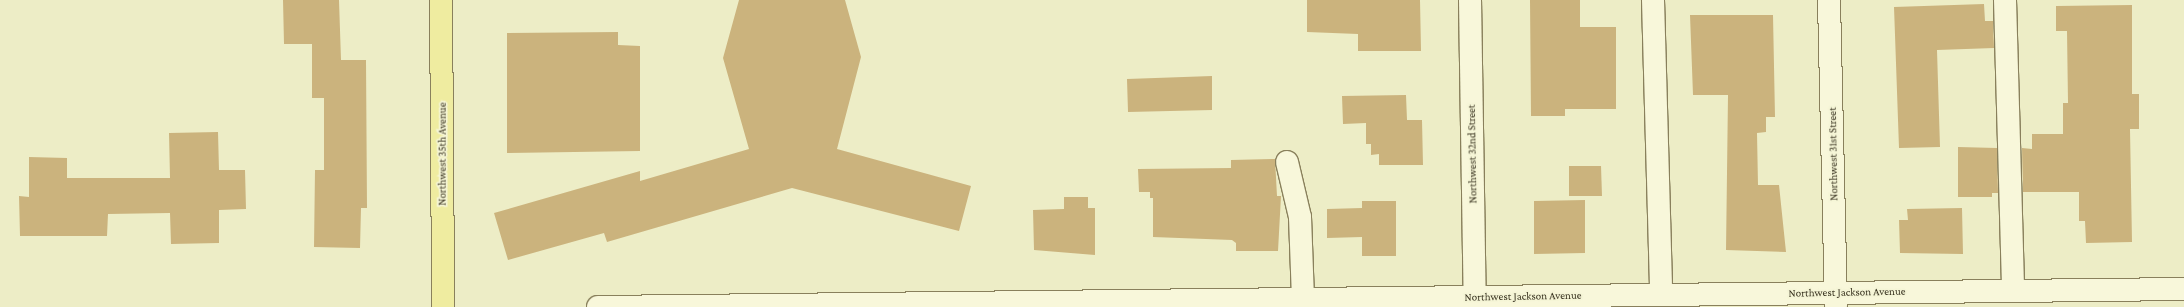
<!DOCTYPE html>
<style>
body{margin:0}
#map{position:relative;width:2184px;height:307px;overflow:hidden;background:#ededc6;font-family:"Crimson Pro",serif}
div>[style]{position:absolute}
.building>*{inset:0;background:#cbb37d}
.roads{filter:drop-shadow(1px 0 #89805c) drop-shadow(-1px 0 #89805c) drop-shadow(0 1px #89805c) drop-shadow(0 -1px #89805c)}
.minor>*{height:22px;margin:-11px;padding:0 11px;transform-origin:11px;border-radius:11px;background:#f8f7da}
.major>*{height:22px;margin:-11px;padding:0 11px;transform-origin:11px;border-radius:11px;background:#efeca0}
span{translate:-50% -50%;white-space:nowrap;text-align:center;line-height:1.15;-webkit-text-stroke:3.5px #f5f5d6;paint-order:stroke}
.street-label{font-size:11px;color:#393320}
</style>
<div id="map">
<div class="building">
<i style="clip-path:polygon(283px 0,339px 0,341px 60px,366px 60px,367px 208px,361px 208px,360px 248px,314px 247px,315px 170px,324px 170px,324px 98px,312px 98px,312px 44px,284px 44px)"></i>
<i style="clip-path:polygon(739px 0,845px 0,861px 57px,837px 149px,971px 186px,959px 231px,792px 188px,607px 242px,604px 233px,508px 260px,494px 213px,640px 171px,640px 181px,749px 149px,723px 58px)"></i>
<i style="clip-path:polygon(1307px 0,1420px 0,1421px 51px,1358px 51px,1358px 34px,1307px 32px)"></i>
<i style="clip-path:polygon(1530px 0,1580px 0,1580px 27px,1616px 27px,1616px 109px,1565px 109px,1565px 116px,1531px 116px)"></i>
<i style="clip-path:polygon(1984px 4px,1985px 21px,1993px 21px,1994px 48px,1937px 50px,1940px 147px,1899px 148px,1894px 7px)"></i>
<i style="clip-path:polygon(2132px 5px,2132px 94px,2139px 94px,2139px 129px,2130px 129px,2132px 242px,2086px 243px,2085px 221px,2079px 221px,2079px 192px,2023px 192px,2022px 148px,2032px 149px,2032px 134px,2063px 134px,2063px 103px,2068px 103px,2067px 31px,2056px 31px,2056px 6px)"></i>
<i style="clip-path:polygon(1690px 15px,1773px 15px,1775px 117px,1766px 117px,1766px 132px,1757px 133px,1758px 185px,1779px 185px,1786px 252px,1726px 250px,1728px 95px,1693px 95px)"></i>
<i style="clip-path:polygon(618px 32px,618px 45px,640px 46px,640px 151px,507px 153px,507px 33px)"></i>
<i style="clip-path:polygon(1212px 76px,1212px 110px,1128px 112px,1127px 79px)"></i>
<i style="clip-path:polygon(1406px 95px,1407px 120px,1422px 120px,1423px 165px,1379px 165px,1379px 154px,1371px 155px,1371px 144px,1366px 144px,1366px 123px,1343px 124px,1342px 96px)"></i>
<i style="clip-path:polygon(218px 132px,219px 170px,245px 170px,246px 209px,219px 210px,219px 243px,171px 244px,170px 213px,108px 214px,107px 236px,20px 236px,19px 196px,29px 197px,29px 157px,67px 158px,67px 178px,170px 178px,169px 133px)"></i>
<i style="clip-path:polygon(1958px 147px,1997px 148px,1998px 193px,1992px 193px,1992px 197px,1958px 197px)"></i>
<i style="clip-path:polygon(1275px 159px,1277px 196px,1281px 196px,1278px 251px,1236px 251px,1236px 243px,1232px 240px,1153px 237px,1153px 198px,1150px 198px,1150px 192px,1139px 192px,1138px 169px,1231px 168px,1231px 160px)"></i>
<i style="clip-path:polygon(1569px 166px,1601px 166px,1602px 196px,1569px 196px)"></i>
<i style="clip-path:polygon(1064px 197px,1088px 197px,1088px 208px,1095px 208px,1095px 255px,1034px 250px,1033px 210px,1064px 209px)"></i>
<i style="clip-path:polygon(1585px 200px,1585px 253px,1534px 254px,1534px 201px)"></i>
<i style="clip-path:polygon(1362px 201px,1396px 201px,1396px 256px,1362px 256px,1362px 237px,1327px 238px,1327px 209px,1362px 208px)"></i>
<i style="clip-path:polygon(1962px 208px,1963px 254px,1900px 253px,1899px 220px,1908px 220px,1907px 209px)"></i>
</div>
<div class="roads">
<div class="minor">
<i style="left:1470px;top:0;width:307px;rotate:89.1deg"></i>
<i style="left:1653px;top:0;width:294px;rotate:88.4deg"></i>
<i style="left:1829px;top:0;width:306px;rotate:88.7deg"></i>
<i style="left:2005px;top:0;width:291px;rotate:88.4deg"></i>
<i style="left:1287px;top:162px;width:57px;rotate:76.7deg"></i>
<i style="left:1300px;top:217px;width:81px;rotate:87.9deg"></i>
<i style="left:598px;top:307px;width:1586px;rotate:-0.65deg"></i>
</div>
<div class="major">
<i style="left:441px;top:0;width:307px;rotate:89.6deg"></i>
</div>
</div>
<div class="street-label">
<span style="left:442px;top:154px;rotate:-90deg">Northwest 35th Avenue</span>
<span style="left:1472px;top:154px;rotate:-91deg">Northwest 32nd Street</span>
<span style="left:1833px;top:154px;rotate:-91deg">Northwest 31st Street</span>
<span style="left:1847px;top:292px;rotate:-1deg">Northwest Jackson Avenue</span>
<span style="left:1523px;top:296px;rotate:-1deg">Northwest Jackson Avenue</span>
</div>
</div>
